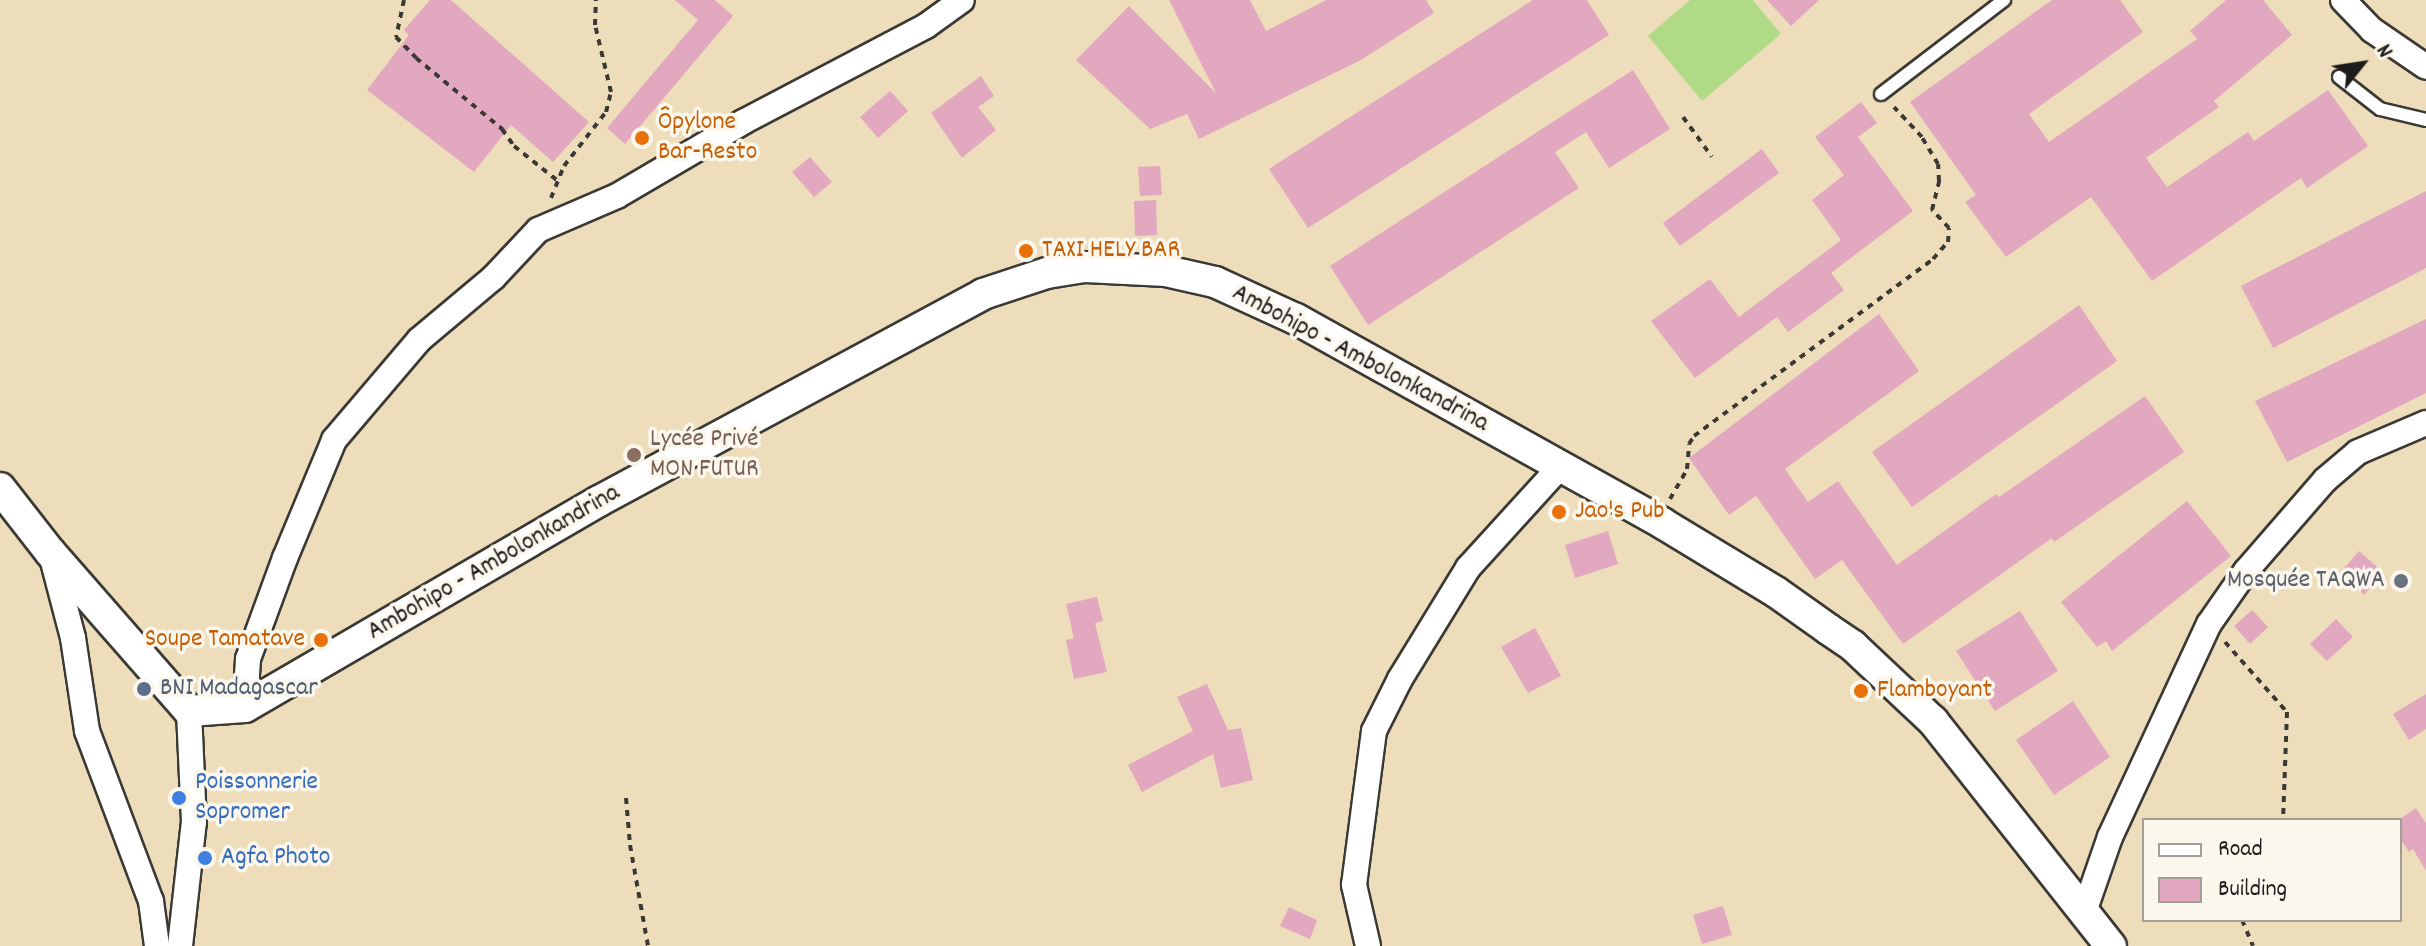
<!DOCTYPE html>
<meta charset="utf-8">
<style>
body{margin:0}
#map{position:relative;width:2426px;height:946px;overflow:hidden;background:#edddbb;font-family:Dekko,sans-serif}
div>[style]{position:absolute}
.green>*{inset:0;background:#b0da85}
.building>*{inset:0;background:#e2a8c0}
.path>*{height:4px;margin-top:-2px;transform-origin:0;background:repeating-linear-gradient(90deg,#3b3934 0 6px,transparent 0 12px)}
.roads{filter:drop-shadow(2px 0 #3b3934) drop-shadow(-2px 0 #3b3934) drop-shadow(0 2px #3b3934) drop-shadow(0 -2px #3b3934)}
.service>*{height:12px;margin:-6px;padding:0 6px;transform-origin:6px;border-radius:6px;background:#fff}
.minor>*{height:24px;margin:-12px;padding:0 12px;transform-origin:12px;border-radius:12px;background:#fff}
.tertiary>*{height:30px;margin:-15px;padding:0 15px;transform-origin:15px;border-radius:15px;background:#fff}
.dots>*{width:22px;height:22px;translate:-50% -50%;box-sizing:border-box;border:4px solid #fbf7ec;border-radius:50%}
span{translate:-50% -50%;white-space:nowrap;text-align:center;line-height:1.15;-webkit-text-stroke:7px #fbf7ec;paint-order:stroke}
.food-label{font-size:26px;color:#c56008}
.left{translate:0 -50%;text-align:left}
.right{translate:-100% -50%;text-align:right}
.street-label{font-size:26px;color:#1c1c1c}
.education-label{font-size:26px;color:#785e54}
.worship-label{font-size:26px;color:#5b616d}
.service-label{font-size:26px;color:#4e5e75}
.shop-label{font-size:26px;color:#366cbe}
.legend{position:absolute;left:2142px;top:818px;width:260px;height:104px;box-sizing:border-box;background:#fbf7ec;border:2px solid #a29f99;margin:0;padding:10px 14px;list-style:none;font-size:24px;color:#1c1c1c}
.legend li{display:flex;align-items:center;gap:16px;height:40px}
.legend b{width:40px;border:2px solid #a29f99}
.north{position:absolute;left:2322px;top:24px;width:80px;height:80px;-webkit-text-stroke:6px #fbf7ec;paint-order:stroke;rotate:60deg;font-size:22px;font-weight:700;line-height:32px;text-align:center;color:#1c1c1c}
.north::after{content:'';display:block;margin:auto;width:28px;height:36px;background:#1c1c1c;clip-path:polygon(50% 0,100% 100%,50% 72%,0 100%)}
</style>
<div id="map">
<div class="green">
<i style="clip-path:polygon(1690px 0,1753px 0,1781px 34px,1702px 101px,1648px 36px)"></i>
</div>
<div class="building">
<i style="clip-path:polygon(430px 0,451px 0,589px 122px,553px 162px,511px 125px,474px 172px,367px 90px,409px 35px,404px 30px)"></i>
<i style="clip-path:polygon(675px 0,715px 0,733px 16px,625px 144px,607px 128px,698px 20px)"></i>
<i style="clip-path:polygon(1169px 0,1250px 0,1266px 31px,1326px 0,1426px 0,1434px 13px,1361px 60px,1199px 139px,1187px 114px,1150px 129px,1076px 60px,1129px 6px,1216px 93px)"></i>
<i style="clip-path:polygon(1533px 0,1587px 0,1609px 35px,1308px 228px,1269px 169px)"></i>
<i style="clip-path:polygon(1767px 0,1819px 0,1791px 26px)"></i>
<i style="clip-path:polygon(2052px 0,2120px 0,2143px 32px,2029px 114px,2049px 142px,2197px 39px,2190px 31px,2226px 0,2263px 0,2292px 35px,2214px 101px,2219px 107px,2146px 158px,2167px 187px,2248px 132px,2254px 141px,2328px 90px,2368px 146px,2307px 188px,2301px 178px,2152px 281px,2091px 197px,2006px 257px,1965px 202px,1976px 195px,1910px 102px)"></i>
<i style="clip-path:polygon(1633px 70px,1670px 129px,1609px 168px,1586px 132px,1555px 152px,1579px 188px,1368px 325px,1330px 266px)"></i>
<i style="clip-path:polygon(981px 76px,994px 96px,978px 107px,996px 130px,962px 158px,931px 113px)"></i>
<i style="clip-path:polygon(890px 91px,908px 111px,878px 138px,860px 117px)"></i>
<i style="clip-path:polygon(1861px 102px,1877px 123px,1858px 137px,1913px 211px,1831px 273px,1844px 290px,1788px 332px,1777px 317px,1695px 378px,1651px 321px,1710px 279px,1739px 317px,1841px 240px,1812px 200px,1844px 175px,1815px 137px)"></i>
<i style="clip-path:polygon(1762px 149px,1779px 173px,1680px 246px,1663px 223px)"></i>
<i style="clip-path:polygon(810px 157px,832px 182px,814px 197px,792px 172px)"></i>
<i style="clip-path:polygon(1160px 166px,1162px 195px,1140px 196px,1138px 167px)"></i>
<i style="clip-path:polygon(2426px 191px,2426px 268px,2273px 348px,2241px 286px)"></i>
<i style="clip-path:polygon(1156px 200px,1157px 235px,1135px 236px,1134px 201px)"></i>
<i style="clip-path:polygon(2079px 305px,2117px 361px,1912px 507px,1872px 452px)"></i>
<i style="clip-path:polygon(1879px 314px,1919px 371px,1785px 469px,1808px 502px,1838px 481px,1897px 565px,1996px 494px,1999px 497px,2145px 396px,2184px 452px,2054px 542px,2052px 538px,1903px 644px,1842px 560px,1815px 579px,1756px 496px,1729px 515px,1689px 458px)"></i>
<i style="clip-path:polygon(2426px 319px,2426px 393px,2287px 462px,2255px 401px)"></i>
<i style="clip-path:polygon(2187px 501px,2231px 556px,2112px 651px,2106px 641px,2097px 647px,2061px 602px)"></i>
<i style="clip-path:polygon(1608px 531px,1618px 564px,1575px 578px,1565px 545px)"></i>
<i style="clip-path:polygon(2359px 551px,2383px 572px,2364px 595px,2339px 574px)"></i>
<i style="clip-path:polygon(1097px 597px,1103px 621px,1095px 623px,1107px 672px,1074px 679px,1066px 640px,1074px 638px,1066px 604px)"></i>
<i style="clip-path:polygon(2252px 610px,2268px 627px,2250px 644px,2234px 626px)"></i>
<i style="clip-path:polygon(2020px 611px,2058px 671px,1995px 711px,1956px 651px)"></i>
<i style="clip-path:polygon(2336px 619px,2353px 637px,2327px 661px,2310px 644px)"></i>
<i style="clip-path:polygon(1535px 628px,1561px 676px,1528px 693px,1501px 647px)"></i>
<i style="clip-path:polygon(1207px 684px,1228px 730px,1241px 728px,1253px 780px,1221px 788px,1213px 754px,1142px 792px,1128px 765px,1193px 731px,1177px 697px)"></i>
<i style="clip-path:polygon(2426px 694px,2426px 729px,2409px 740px,2393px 714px)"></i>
<i style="clip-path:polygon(2073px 701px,2110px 757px,2054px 795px,2016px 740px)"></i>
<i style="clip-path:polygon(2416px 808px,2426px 823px,2426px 871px,2413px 849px,2409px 852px,2400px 838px,2400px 819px)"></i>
<i style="clip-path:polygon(1723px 906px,1732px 935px,1702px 944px,1693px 915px)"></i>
<i style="clip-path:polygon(1289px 907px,1317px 920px,1310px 939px,1280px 926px)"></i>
</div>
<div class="path">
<i style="left:404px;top:0;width:38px;rotate:102deg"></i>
<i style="left:396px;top:37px;width:29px;rotate:46deg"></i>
<i style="left:416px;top:58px;width:112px;rotate:39.5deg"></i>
<i style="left:502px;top:129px;width:21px;rotate:55deg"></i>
<i style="left:514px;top:146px;width:56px;rotate:38.5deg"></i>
<i style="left:1683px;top:117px;width:49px;rotate:54.1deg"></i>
<i style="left:551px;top:198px;width:35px;rotate:-68deg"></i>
<i style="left:564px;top:166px;width:68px;rotate:-52.1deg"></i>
<i style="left:606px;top:112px;width:21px;rotate:-76deg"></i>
<i style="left:611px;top:92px;width:69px;rotate:-103.4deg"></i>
<i style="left:595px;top:25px;width:25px;rotate:-88deg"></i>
<i style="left:1670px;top:499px;width:34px;rotate:-60deg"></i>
<i style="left:1687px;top:469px;width:25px;rotate:-85deg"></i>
<i style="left:1689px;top:444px;width:9px;rotate:-58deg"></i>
<i style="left:1694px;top:436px;width:297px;rotate:-36.5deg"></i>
<i style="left:1933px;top:259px;width:23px;rotate:-49deg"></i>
<i style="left:1948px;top:242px;width:14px;rotate:-86deg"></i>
<i style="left:1949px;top:228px;width:25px;rotate:-133deg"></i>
<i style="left:1932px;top:210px;width:30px;rotate:-76deg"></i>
<i style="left:1939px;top:181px;width:17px;rotate:-93deg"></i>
<i style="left:1938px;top:164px;width:31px;rotate:-121deg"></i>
<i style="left:1922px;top:137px;width:41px;rotate:-133deg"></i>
<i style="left:2225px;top:642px;width:94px;rotate:48.5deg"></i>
<i style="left:2287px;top:712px;width:108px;rotate:92.1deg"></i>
<i style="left:626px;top:798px;width:47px;rotate:85.1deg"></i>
<i style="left:630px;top:845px;width:103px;rotate:79.9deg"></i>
<i style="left:2242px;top:920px;width:28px;rotate:67deg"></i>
</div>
<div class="roads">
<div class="service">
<i style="left:2339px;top:77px;width:52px;rotate:38deg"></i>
<i style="left:2380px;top:109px;width:47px;rotate:13.4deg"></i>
<i style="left:1881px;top:94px;width:155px;rotate:-37.4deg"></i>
</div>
<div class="minor">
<i style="left:2343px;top:0;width:42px;rotate:46deg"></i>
<i style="left:2372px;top:30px;width:65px;rotate:34.4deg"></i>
<i style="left:51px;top:554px;width:87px;rotate:75.3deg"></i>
<i style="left:73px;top:638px;width:94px;rotate:81.4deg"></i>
<i style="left:87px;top:731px;width:182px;rotate:69.4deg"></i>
<i style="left:151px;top:901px;width:45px;rotate:82.4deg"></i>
<i style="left:245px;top:707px;width:48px;rotate:-86.4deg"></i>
<i style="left:248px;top:659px;width:108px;rotate:-69.9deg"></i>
<i style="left:285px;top:558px;width:128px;rotate:-67.4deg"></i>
<i style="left:334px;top:440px;width:131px;rotate:-49.6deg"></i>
<i style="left:419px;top:340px;width:97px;rotate:-40deg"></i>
<i style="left:493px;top:278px;width:66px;rotate:-46.8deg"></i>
<i style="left:538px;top:230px;width:86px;rotate:-23.3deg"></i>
<i style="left:617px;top:196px;width:146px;rotate:-30.4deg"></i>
<i style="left:743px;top:122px;width:207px;rotate:-27.7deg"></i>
<i style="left:926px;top:26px;width:44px;rotate:-35.8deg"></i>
<i style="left:2084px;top:912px;width:79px;rotate:-70.9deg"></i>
<i style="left:2110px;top:837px;width:235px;rotate:-65.1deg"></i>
<i style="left:2209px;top:624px;width:65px;rotate:-55.1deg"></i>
<i style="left:2246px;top:571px;width:121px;rotate:-49deg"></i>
<i style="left:2325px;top:480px;width:43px;rotate:-40.3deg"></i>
<i style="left:2358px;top:452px;width:74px;rotate:-23.1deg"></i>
<i style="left:180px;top:946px;width:125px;rotate:-83.6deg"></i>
<i style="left:194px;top:822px;width:111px;rotate:-92.6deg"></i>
<i style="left:1368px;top:946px;width:63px;rotate:-102.9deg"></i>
<i style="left:1354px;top:885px;width:155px;rotate:-82.6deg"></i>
<i style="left:1374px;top:731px;width:58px;rotate:-63.4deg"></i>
<i style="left:1400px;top:679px;width:130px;rotate:-58.5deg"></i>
<i style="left:1468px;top:568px;width:137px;rotate:-47.7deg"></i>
</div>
<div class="tertiary">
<i style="left:0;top:488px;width:81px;rotate:52deg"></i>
<i style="left:50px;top:552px;width:211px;rotate:48.8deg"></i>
<i style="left:189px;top:711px;width:56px;rotate:-4.1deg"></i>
<i style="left:245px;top:707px;width:410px;rotate:-30.2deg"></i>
<i style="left:599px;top:501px;width:436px;rotate:-28.3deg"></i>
<i style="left:983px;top:294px;width:67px;rotate:-18.2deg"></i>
<i style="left:1047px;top:273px;width:38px;rotate:-9deg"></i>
<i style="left:1085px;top:267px;width:81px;rotate:2.8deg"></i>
<i style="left:1166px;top:271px;width:50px;rotate:12.7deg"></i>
<i style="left:1215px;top:282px;width:89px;rotate:24.6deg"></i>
<i style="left:1296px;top:319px;width:419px;rotate:29.1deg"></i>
<i style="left:1662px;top:523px;width:133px;rotate:31.2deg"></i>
<i style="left:1776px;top:592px;width:64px;rotate:35.4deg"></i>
<i style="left:1828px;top:629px;width:30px;rotate:34deg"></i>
<i style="left:1853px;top:646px;width:110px;rotate:43.2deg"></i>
<i style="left:1933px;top:721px;width:287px;rotate:51.7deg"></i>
</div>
</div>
<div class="dots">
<i style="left:642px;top:138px;background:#e8710a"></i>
<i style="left:1026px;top:251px;background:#e8710a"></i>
<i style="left:634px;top:455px;background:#8d6e63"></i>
<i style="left:1559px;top:512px;background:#e8710a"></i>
<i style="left:2401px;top:581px;background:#6b7280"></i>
<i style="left:321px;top:640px;background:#e8710a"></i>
<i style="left:144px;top:689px;background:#5c6f8a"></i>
<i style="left:1861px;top:691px;background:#e8710a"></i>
<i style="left:179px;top:798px;background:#3f7fe0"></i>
<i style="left:205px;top:858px;background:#3f7fe0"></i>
</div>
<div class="food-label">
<span class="left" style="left:658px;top:138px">Ôpylone<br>Bar-Resto</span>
<span class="left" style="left:1042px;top:251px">TAXI HELY BAR</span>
<span class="left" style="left:1575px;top:512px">Jao's Pub</span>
<span class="right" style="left:305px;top:640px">Soupe Tamatave</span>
<span class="left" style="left:1877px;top:691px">Flamboyant</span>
</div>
<div class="street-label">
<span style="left:1360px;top:359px;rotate:28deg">Ambohipo - Ambolonkandrina</span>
<span style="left:494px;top:563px;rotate:-30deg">Ambohipo - Ambolonkandrina</span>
</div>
<div class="education-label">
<span class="left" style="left:650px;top:455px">Lycée Privé<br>MON FUTUR</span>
</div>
<div class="worship-label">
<span class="right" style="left:2385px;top:581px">Mosquée TAQWA</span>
</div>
<div class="service-label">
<span class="left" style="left:160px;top:689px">BNI Madagascar</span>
</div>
<div class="shop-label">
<span class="left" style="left:195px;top:798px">Poissonnerie<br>Sopromer</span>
<span class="left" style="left:221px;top:858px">Agfa Photo</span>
</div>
<ul class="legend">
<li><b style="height:10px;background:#fff"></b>Road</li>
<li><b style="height:22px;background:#e2a8c0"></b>Building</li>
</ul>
<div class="north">N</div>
</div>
